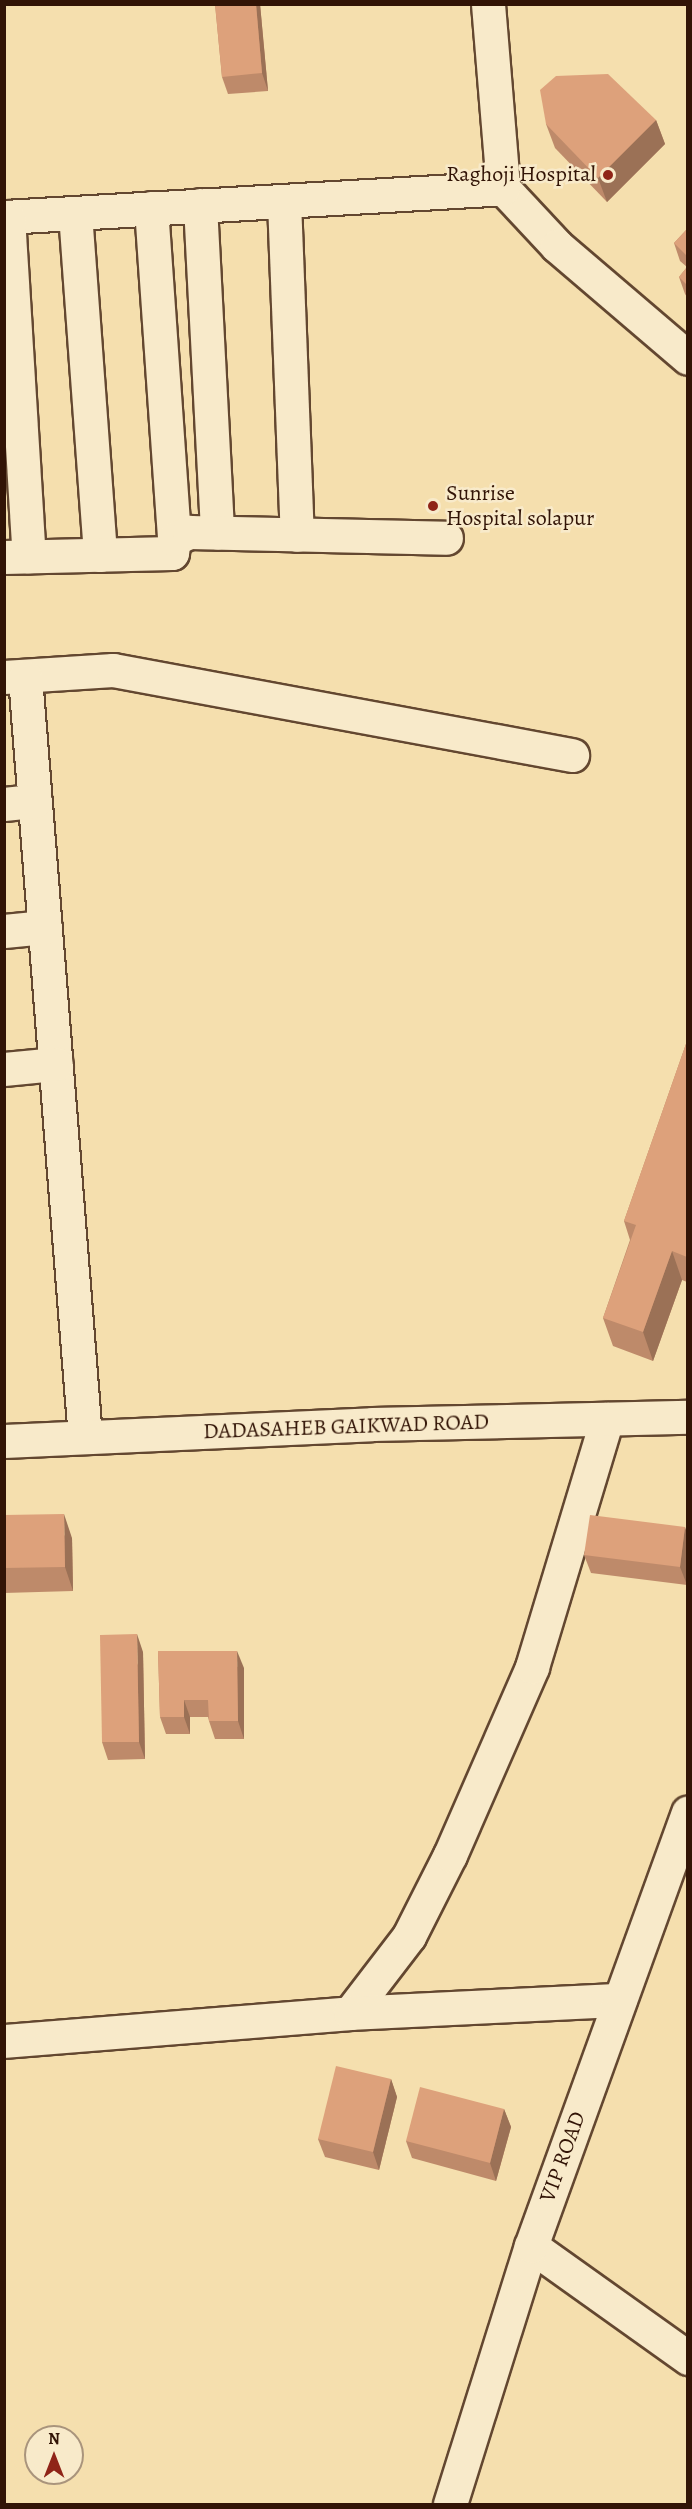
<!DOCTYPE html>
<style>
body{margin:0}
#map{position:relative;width:692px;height:2509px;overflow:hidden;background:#f5dfae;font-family:Alegreya,serif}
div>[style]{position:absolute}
.roads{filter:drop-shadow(2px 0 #634730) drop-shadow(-2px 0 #634730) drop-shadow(0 2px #634730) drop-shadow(0 -2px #634730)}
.street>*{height:33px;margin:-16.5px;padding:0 16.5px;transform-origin:16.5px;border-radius:16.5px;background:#f8eaca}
.secondary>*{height:33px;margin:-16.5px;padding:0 16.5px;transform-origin:16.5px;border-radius:16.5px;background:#f8eaca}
.wall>*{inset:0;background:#be8a6a}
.shaded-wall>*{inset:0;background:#9b7156}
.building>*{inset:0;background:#dda17b}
.dots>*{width:16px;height:16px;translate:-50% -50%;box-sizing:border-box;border:3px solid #f8eaca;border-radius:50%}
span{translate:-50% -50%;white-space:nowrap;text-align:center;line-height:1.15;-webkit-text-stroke:5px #f8eaca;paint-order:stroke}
.poi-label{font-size:22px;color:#321406}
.right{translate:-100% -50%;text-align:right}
.left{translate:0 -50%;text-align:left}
.street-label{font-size:22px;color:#321406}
.frame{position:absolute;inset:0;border:6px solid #321406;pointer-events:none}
.north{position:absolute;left:24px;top:2425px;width:60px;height:60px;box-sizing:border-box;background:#f8eaca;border:2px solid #a9947c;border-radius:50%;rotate:0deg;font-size:16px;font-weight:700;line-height:24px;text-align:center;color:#321406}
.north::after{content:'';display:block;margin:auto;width:21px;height:27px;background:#8f2418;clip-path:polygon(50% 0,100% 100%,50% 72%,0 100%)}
</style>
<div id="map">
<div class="roads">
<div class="street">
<i style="left:488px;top:4px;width:185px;rotate:85.3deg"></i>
<i style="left:503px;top:188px;width:79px;rotate:47deg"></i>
<i style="left:557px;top:246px;width:172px;rotate:40.5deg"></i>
<i style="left:284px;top:201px;width:334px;rotate:87.8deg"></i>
<i style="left:200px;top:205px;width:328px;rotate:87deg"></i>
<i style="left:151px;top:208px;width:332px;rotate:86deg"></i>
<i style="left:75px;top:213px;width:343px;rotate:85.8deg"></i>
<i style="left:4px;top:217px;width:500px;rotate:-3.3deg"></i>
<i style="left:8px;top:217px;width:340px;rotate:86.5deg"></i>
<i style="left:4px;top:557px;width:168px;rotate:-1.4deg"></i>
<i style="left:172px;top:553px;width:14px;rotate:-82deg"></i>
<i style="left:174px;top:539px;width:17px;rotate:-25deg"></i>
<i style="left:189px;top:532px;width:257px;rotate:1.3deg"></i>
<i style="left:4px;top:677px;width:109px;rotate:-3.7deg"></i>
<i style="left:113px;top:670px;width:467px;rotate:10.5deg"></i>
<i style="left:25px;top:677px;width:762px;rotate:85.49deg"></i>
<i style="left:4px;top:804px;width:31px;rotate:-6deg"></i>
<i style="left:4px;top:931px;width:41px;rotate:-5.6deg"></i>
<i style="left:4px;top:1069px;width:52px;rotate:-5.5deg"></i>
<i style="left:350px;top:2013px;width:97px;rotate:-52.5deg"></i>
<i style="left:409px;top:1936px;width:91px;rotate:-63.2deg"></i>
<i style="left:450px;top:1855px;width:205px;rotate:-66.4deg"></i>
<i style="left:532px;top:1667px;width:259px;rotate:-73.2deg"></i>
<i style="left:4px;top:2041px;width:347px;rotate:-4.6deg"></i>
<i style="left:350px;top:2013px;width:270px;rotate:-2.8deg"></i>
<i style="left:531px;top:2246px;width:193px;rotate:35.5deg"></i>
</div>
<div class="secondary">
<i style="left:4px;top:1441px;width:368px;rotate:-2.6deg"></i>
<i style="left:372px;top:1424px;width:316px;rotate:-1.3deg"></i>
<i style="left:450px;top:2504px;width:270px;rotate:-72.6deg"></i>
<i style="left:531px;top:2246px;width:461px;rotate:-70.1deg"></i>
</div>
</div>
<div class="wall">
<i style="clip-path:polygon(215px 4px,260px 4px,268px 91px,228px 94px,222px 77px)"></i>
<i style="clip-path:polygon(656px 120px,665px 144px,607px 202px,555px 148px,546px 124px)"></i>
<i style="clip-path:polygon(687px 229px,687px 297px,685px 294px,679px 277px,687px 267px,680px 261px,674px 243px)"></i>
<i style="clip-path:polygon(687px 1041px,687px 1282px,682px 1280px,653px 1361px,613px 1346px,603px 1318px,630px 1240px,624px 1221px)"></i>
<i style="clip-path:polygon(4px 1515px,72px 1538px,73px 1591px,4px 1593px)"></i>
<i style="clip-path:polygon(685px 1527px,687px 1585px,591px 1573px,584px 1555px)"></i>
<i style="clip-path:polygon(158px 1651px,244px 1668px,244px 1739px,215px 1739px,209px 1721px,208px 1717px,190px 1717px,190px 1734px,166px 1734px,160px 1717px)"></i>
<i style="clip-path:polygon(143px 1652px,145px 1759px,108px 1760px,102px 1742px)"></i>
<i style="clip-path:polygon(391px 2079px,397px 2097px,379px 2170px,325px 2157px,318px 2139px)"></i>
<i style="clip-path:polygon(504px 2109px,511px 2127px,496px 2181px,412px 2158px,406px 2141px)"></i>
</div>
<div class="shaded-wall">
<i style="clip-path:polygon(256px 4px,260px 4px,268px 91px,262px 73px)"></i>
<i style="clip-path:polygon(656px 120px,665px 144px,607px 202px,598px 178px)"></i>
<i style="clip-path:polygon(672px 1251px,682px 1280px,653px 1361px,643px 1332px)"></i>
<i style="clip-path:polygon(64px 1514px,72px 1538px,73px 1591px,65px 1567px)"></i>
<i style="clip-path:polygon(685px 1527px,687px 1533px,687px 1585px,680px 1567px)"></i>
<i style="clip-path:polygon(137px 1634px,143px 1652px,145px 1759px,139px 1742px)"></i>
<i style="clip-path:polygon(237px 1651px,244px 1668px,244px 1739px,238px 1721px)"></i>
<i style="clip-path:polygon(184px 1700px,190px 1717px,190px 1734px,184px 1717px)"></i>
<i style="clip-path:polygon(391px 2079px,397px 2097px,379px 2170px,373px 2152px)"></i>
<i style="clip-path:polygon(504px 2109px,511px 2127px,496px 2181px,490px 2163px)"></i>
</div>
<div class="building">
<i style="clip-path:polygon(215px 4px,256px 4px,262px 73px,222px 77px)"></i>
<i style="clip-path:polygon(608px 74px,656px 120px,598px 178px,546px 124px,540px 90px,556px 76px)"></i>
<i style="clip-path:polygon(687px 229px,687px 256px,674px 243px)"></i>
<i style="clip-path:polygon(687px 267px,687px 285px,679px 277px)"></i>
<i style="clip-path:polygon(687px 1041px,687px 1257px,672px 1251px,643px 1332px,603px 1318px,636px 1225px,624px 1221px)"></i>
<i style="clip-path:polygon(64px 1514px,65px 1567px,4px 1568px,4px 1515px)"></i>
<i style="clip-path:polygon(590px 1515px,685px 1527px,680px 1567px,584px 1555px)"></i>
<i style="clip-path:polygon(137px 1634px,139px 1742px,102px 1742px,100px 1635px)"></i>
<i style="clip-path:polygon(158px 1651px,237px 1651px,238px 1721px,209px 1721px,208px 1700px,184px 1700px,184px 1717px,160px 1717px)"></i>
<i style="clip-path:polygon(336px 2066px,391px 2079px,373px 2152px,318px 2139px)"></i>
<i style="clip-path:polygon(420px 2087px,504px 2109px,490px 2163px,406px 2141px)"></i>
</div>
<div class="dots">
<i style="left:608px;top:175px;background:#8f2418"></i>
<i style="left:433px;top:506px;background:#8f2418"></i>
</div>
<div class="poi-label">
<span class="right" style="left:596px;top:175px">Raghoji Hospital</span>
<span class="left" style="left:446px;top:506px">Sunrise<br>Hospital solapur</span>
</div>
<div class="street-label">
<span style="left:346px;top:1427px;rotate:-2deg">DADASAHEB GAIKWAD ROAD</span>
<span style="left:563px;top:2157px;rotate:-70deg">VIP ROAD</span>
</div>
<div class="frame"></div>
<div class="north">N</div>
</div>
